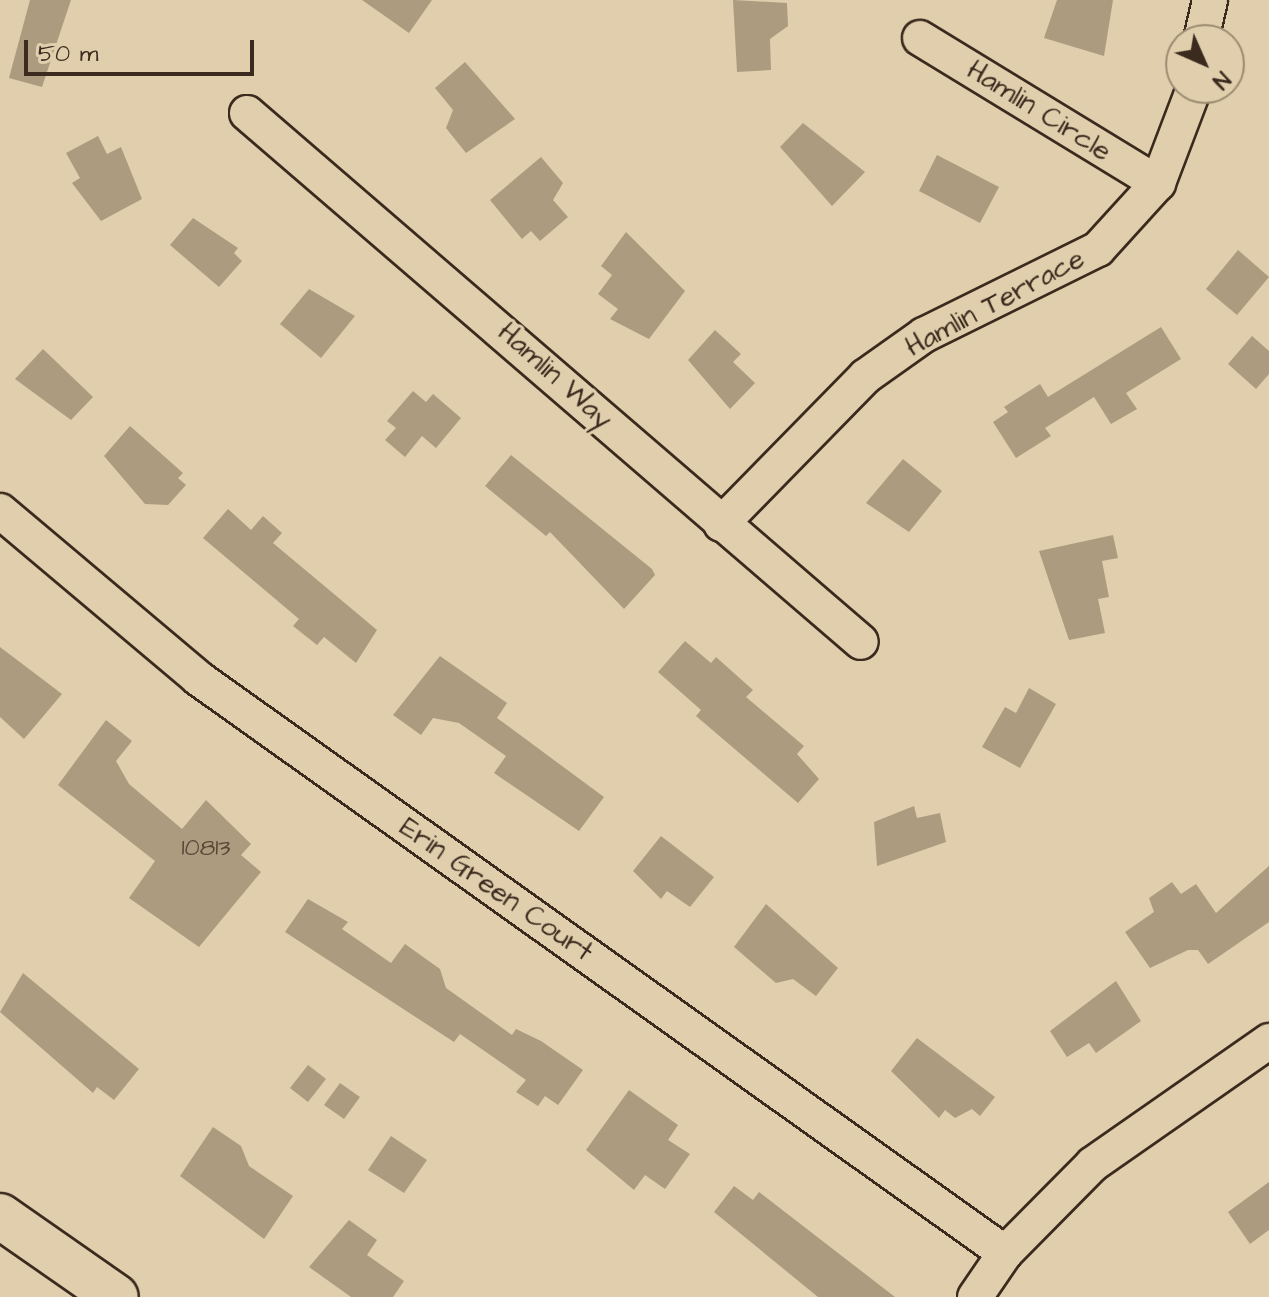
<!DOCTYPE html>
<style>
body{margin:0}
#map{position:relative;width:1269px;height:1297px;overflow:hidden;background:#e0ceac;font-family:"Architects Daughter",sans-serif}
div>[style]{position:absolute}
.building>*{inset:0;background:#ad9b80}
.roads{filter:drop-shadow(2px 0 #3b2a1e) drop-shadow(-2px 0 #3b2a1e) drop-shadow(0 2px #3b2a1e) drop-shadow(0 -2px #3b2a1e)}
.minor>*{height:34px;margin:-17px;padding:0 17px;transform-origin:17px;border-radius:17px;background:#e0ceac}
.tertiary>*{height:44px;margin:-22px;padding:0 22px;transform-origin:22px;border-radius:22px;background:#e0ceac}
span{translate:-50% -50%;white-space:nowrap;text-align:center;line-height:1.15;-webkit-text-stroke:6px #e0ceac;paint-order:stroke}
.number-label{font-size:24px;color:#584636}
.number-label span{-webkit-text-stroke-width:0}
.street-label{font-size:28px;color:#3b2a1e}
.north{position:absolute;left:1165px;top:24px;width:80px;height:80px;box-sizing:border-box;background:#e0ceac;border:2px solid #9e8c73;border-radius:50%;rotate:135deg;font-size:22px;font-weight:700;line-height:32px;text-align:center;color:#3b2a1e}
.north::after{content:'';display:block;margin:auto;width:28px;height:36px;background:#3b2a1e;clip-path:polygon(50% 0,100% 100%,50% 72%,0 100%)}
.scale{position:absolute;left:24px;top:40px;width:230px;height:36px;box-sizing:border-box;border:4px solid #3b2a1e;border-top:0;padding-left:10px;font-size:24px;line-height:28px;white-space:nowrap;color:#3b2a1e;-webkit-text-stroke:6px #e0ceac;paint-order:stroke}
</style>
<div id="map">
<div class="building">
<i style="clip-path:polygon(30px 0,71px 0,42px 87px,9px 78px)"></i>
<i style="clip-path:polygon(362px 0,432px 0,409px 33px)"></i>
<i style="clip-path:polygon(733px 0,787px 3px,788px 26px,770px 39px,771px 70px,737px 72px)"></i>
<i style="clip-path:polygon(1057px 0,1113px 0,1104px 56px,1044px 38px)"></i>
<i style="clip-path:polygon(465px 62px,515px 119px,466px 153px,446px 128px,453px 110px,435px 88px)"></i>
<i style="clip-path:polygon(803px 123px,865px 172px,832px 206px,780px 147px)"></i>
<i style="clip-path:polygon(98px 136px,107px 154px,121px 147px,142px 199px,101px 221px,72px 183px,80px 178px,66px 153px)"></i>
<i style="clip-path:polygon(937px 155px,999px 187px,980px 223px,919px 191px)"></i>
<i style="clip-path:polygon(541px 157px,563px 183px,553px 200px,568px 217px,540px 241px,531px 231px,522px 239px,490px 200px)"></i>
<i style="clip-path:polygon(193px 218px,238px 248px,234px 253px,242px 261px,219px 287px,170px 245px)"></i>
<i style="clip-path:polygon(626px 232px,685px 291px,649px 339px,610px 319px,618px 309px,598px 294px,612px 275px,601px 266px)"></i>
<i style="clip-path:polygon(1238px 250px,1269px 277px,1237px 315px,1206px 289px)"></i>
<i style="clip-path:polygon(309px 289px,355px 316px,321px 358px,280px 324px)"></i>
<i style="clip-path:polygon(1161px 327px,1181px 359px,1126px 393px,1137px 409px,1111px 424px,1094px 397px,1045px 428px,1051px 436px,1016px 458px,993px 422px,1008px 412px,1004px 407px,1040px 384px,1048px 397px)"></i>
<i style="clip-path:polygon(715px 330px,741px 354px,733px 362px,755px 383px,730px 409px,688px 360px)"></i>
<i style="clip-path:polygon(1252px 336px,1269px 351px,1269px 374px,1256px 389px,1228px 364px)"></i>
<i style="clip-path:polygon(43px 349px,93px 397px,71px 420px,15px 379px)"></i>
<i style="clip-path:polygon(413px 391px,426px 402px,433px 394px,461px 418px,436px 448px,422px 436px,405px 457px,385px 440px,396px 428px,387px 421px)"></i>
<i style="clip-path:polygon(130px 426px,183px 473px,178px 478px,186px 485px,168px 505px,145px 504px,104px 456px)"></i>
<i style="clip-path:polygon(511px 455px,652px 569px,655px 575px,624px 609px,550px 532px,546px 536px,485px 486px)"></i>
<i style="clip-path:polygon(903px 459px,942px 491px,909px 532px,866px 503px)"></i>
<i style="clip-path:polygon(228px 509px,251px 530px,263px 516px,282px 533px,273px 543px,377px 630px,356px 663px,324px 637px,317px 645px,293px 626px,299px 619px,203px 538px)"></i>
<i style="clip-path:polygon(1113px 535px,1118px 558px,1102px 561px,1109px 597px,1098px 599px,1105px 633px,1069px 640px,1039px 551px)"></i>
<i style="clip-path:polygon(685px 641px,711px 663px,716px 657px,753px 690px,746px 697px,804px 746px,797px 754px,819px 779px,798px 803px,696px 716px,701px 710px,658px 672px)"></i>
<i style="clip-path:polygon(0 647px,62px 694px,24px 739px,0 717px)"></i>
<i style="clip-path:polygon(440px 656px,507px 703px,497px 718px,604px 797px,579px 831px,494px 773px,506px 756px,459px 723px,433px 718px,421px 735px,393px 715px)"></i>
<i style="clip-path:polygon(1029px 688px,1056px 704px,1020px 768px,982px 747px,1005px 707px,1016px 713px)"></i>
<i style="clip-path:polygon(106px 720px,132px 741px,116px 761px,129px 784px,182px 829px,206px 800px,251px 844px,241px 855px,261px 872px,199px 947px,129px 898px,155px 861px,58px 785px)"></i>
<i style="clip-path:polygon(914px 806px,917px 818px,940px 813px,946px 842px,877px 866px,874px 822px)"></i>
<i style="clip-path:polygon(661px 836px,714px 877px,690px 907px,667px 891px,661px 899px,633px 871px)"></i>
<i style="clip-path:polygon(1269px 866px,1269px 922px,1208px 964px,1198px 950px,1188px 950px,1150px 968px,1125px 932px,1154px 912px,1149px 898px,1172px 882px,1181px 894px,1196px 884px,1216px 913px)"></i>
<i style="clip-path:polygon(308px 899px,348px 922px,342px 929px,391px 963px,405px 944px,440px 969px,446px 988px,512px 1035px,516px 1029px,541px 1041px,583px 1070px,558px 1105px,545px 1096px,538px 1106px,516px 1092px,526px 1080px,460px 1034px,454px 1042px,285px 932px)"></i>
<i style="clip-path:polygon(766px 904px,838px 968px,816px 996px,793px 979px,776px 983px,734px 947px)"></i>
<i style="clip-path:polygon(23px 973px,139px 1069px,114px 1100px,97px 1087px,93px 1093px,0 1012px)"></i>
<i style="clip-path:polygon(1116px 981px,1141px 1021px,1096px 1053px,1089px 1043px,1067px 1057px,1050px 1031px)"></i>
<i style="clip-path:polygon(917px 1038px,995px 1097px,980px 1116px,972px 1109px,955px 1118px,945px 1110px,939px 1118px,891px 1071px)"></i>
<i style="clip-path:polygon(308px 1065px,326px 1079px,308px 1102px,290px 1088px)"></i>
<i style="clip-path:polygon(340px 1083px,360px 1097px,344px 1119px,324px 1105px)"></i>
<i style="clip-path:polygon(629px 1090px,678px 1125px,668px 1140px,690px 1154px,665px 1189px,645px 1175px,634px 1190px,586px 1150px)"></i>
<i style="clip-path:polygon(213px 1127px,241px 1146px,249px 1166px,293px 1196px,264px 1239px,180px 1176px)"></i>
<i style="clip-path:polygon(391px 1136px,427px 1160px,404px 1193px,368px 1170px)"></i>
<i style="clip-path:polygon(1269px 1182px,1269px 1230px,1250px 1244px,1228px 1212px)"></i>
<i style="clip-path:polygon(734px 1186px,753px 1200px,759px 1192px,895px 1297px,818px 1297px,714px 1212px)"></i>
<i style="clip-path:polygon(349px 1220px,377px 1240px,367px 1255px,404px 1281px,393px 1297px,351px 1297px,309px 1267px)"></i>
</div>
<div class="roads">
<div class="minor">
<i style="left:920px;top:38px;width:279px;rotate:31.4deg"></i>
<i style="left:1201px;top:40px;width:41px;rotate:-77.3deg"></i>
<i style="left:247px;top:113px;width:810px;rotate:40.75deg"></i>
<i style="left:0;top:511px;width:259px;rotate:40.1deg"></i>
<i style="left:198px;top:678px;width:991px;rotate:35.47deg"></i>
<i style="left:721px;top:524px;width:207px;rotate:-45.6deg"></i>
<i style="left:866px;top:376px;width:71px;rotate:-35.3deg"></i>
<i style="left:924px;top:335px;width:194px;rotate:-26.3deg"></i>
<i style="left:1098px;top:249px;width:89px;rotate:-47.7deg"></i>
<i style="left:1158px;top:183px;width:102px;rotate:-69.2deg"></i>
<i style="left:975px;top:1297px;width:53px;rotate:-55.7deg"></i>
<i style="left:1005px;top:1253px;width:125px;rotate:-45.3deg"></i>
<i style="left:1093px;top:1164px;width:215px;rotate:-34.9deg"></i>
</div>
<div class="tertiary">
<i style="left:0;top:1216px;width:141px;rotate:34.9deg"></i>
</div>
</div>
<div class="number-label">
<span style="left:206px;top:849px">10813</span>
</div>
<div class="street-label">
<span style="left:1039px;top:111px;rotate:32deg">Hamlin Circle</span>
<span style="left:995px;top:303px;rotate:-28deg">Hamlin Terrace</span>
<span style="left:555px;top:376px;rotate:42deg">Hamlin Way</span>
<span style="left:496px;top:890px;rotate:35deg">Erin Green Court</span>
</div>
<div class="north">N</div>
<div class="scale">50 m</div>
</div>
